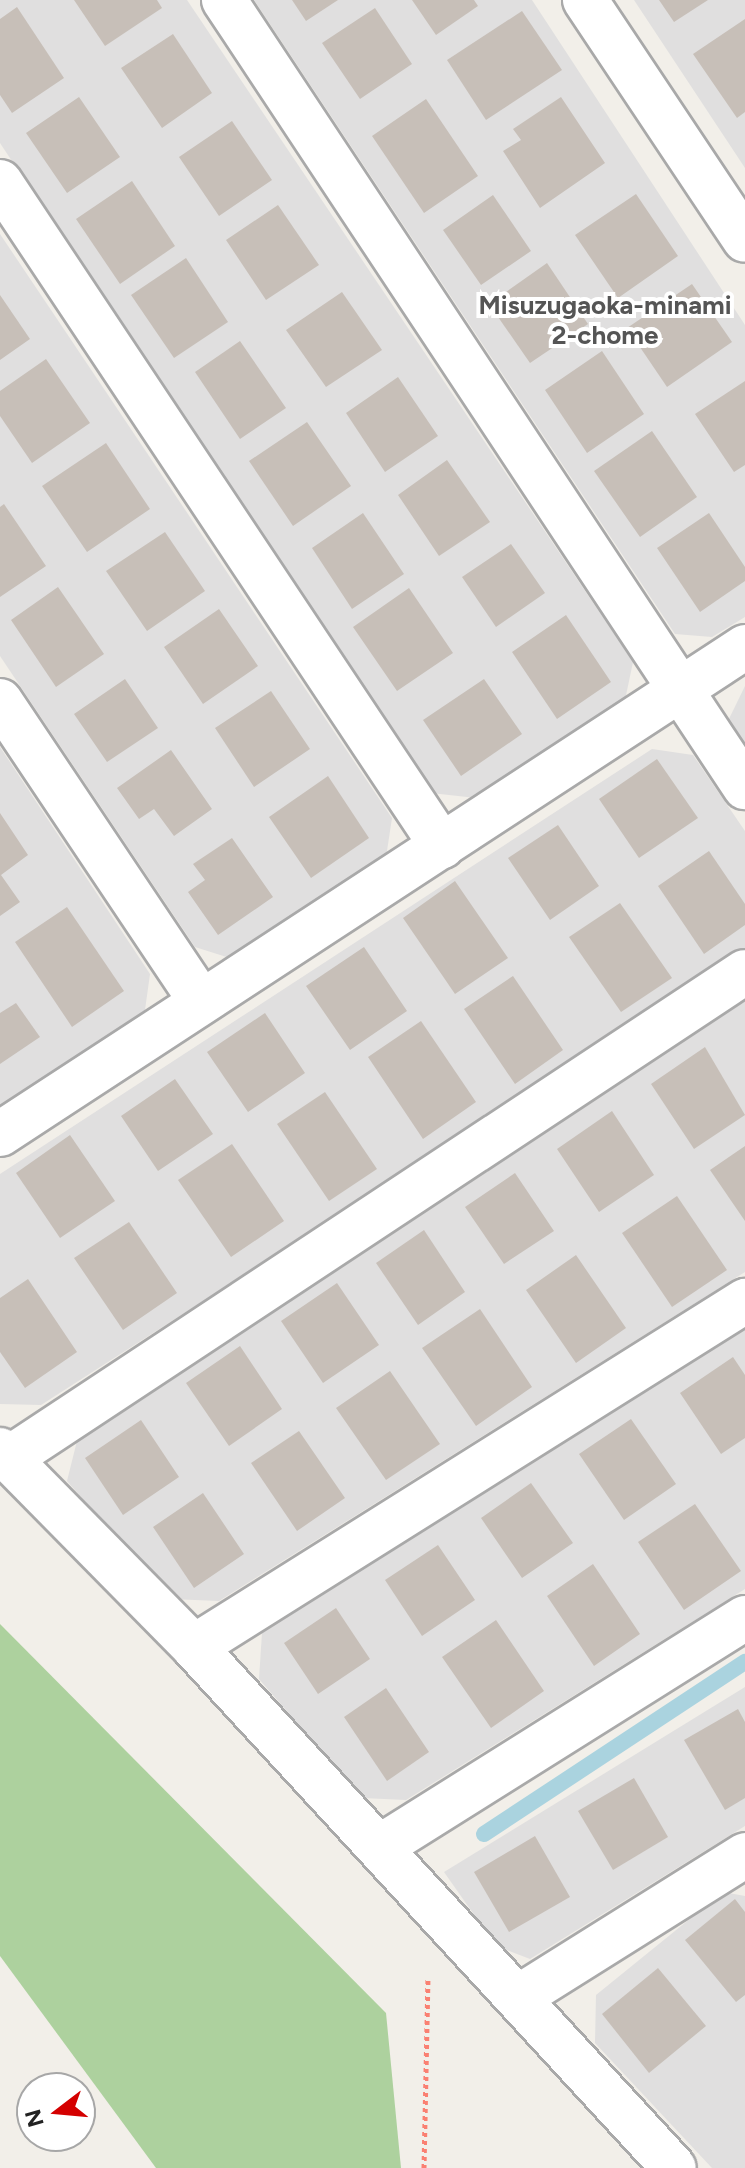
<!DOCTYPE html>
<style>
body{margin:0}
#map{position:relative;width:745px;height:2168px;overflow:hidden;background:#f2efe9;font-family:Figtree,sans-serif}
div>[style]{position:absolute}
.residential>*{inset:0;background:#e0dfdf}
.forest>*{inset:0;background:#add19e}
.stream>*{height:16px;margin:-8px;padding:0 8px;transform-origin:8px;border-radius:8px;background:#aad3df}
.building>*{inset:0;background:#c7bfb8}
.path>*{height:5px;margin-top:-2.5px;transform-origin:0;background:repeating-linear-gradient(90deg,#fa8072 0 4px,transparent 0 8px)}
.roads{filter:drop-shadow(2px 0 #a9a9a9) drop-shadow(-2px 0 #a9a9a9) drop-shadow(0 2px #a9a9a9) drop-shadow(0 -2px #a9a9a9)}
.minor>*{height:44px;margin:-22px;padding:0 22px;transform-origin:22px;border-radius:22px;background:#fff}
span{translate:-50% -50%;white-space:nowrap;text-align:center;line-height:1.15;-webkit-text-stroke:8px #fff;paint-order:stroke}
.neighbourhood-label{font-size:26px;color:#555;font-weight:700}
.north{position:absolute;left:16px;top:2072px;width:80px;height:80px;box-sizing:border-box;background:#fff;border:2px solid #a7a7a7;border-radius:50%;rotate:254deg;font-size:22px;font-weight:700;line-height:32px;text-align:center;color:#222}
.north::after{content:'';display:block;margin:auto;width:28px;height:36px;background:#d40000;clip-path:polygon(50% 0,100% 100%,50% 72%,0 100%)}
</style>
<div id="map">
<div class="residential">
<i style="clip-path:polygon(0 0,187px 0,633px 662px,625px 700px,476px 798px,431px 793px,0 143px)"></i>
<i style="clip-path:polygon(254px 0,532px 0,745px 325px,745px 617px,712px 637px,675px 634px)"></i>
<i style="clip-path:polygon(634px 0,745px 0,745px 168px)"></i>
<i style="clip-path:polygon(0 234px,392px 818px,385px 864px,236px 960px,195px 947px,0 656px)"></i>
<i style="clip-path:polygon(745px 686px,745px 750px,727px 723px)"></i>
<i style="clip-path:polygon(0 747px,150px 974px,144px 1017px,0 1112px)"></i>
<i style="clip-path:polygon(652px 749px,693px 755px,745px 831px,745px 953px,41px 1405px,0 1404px,0 1174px)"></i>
<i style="clip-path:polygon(745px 996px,745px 1272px,219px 1601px,171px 1599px,67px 1481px,78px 1437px)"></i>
<i style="clip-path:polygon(745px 1323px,745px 1589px,406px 1800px,362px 1798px,259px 1679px,262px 1633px)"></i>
<i style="clip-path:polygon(745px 1687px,745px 1826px,530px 1959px,496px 1946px,444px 1872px)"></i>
<i style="clip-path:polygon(723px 1892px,745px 1896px,745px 2168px,712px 2168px,595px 2043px,596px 1995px)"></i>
</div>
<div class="forest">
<i style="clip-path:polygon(0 1624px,386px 2013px,401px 2168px,156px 2168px,0 1956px)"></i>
</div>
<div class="stream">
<i style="left:484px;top:1834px;width:313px;rotate:-33.4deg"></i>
</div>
<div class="building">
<i style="clip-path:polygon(74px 0,157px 0,162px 8px,105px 46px)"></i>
<i style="clip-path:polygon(292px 0,338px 0,306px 21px)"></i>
<i style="clip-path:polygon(412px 0,474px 0,478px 6px,436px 35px)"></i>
<i style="clip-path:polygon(659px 0,708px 0,674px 22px)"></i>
<i style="clip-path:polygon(17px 7px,64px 78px,12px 113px,0 95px,0 19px)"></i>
<i style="clip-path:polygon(375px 8px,412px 64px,360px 99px,322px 43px)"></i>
<i style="clip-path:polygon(522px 11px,562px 70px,486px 120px,447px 60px)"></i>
<i style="clip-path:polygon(745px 19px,745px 112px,737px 118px,693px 54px)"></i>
<i style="clip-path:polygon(173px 34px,212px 93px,162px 128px,121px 68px)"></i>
<i style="clip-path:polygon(79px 97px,120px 157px,67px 193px,26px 133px)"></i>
<i style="clip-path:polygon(561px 97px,605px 163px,540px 208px,503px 151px,521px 140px,513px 129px)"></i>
<i style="clip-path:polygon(426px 99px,478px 176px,424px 213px,372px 136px)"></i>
<i style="clip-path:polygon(232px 121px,272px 180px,219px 216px,179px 157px)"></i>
<i style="clip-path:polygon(132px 181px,175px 246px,120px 284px,76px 219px)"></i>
<i style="clip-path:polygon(636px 194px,678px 256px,618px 298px,575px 235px)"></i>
<i style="clip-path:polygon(493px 195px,531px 251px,481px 285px,443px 230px)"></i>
<i style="clip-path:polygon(278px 205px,319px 265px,266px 300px,226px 240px)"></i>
<i style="clip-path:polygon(186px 258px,228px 322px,174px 358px,131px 295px)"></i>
<i style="clip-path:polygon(547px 263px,588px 324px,530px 363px,489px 304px)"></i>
<i style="clip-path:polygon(692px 284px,732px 342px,667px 387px,627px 328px)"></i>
<i style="clip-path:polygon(342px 292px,382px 350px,326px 387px,286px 330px)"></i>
<i style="clip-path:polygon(0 295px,30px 339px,0 360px)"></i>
<i style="clip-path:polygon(240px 341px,286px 408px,240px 439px,195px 372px)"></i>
<i style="clip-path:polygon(602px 351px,644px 414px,587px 453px,545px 390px)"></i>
<i style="clip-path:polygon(46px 359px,90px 423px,32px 463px,0 416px,0 391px)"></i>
<i style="clip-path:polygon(398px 377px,438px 436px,385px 472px,346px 413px)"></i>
<i style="clip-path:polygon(745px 381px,745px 465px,734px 472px,695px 414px)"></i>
<i style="clip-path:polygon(307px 422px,351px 486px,293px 526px,249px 461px)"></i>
<i style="clip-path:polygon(652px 431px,697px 497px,640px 537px,594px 471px)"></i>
<i style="clip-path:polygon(106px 443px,150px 509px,87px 552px,42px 486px)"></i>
<i style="clip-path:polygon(447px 460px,490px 522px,439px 556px,398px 495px)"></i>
<i style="clip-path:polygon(4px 504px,46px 566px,0 597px,0 507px)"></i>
<i style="clip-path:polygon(363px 513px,404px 574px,352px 609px,312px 548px)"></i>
<i style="clip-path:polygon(709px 513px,745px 567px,745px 581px,700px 612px,657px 548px)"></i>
<i style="clip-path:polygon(165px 532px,205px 591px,147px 631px,106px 571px)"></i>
<i style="clip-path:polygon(511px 544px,545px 593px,496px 627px,462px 577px)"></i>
<i style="clip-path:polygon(58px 587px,104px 654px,56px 687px,11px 620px)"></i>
<i style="clip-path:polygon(409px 588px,453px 653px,397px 691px,353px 627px)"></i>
<i style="clip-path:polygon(219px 609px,258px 666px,203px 704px,164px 647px)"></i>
<i style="clip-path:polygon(566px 615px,611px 682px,557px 719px,512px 652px)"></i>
<i style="clip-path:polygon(125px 679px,158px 728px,107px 762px,74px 714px)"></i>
<i style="clip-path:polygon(484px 679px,522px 734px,461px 776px,423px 720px)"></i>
<i style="clip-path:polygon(271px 691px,310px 749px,254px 787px,215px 728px)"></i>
<i style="clip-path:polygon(171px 750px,212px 809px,174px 836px,154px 809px,139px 819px,117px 788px)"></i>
<i style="clip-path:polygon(657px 759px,698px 818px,639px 858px,599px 799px)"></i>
<i style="clip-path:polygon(328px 776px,369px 838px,311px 878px,269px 817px)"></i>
<i style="clip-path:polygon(0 813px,28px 855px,1px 875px,20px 902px,0 916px)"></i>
<i style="clip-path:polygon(558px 825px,599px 886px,550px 920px,508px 858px)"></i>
<i style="clip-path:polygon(232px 838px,273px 897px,218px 935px,188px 892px,205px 880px,193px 864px)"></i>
<i style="clip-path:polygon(709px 851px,745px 904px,745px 925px,704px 954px,658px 886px)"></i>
<i style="clip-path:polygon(455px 881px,508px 958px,455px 994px,403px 918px)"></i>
<i style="clip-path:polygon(620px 903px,672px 978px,621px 1012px,569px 937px)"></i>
<i style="clip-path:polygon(67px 907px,124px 991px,72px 1027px,15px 942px)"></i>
<i style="clip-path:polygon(364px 947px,407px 1011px,350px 1050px,306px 986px)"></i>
<i style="clip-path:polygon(513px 976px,563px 1050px,515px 1084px,464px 1009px)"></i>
<i style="clip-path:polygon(16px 1003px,40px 1037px,0 1064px,0 1013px)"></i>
<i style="clip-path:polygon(265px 1013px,305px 1073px,248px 1112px,207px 1052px)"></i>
<i style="clip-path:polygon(421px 1021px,476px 1102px,423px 1139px,368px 1057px)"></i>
<i style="clip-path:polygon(705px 1047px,745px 1115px,694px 1149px,651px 1084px)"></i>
<i style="clip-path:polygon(175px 1079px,213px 1134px,158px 1171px,121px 1116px)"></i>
<i style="clip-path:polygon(325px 1092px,377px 1169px,329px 1201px,277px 1124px)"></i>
<i style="clip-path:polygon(612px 1111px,654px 1175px,599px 1212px,557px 1149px)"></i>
<i style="clip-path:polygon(70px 1135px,115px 1201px,60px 1238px,16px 1173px)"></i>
<i style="clip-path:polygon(232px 1144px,284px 1221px,231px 1257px,178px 1180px)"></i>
<i style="clip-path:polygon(745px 1146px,745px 1221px,710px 1170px)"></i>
<i style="clip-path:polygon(515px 1173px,554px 1231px,504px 1264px,465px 1207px)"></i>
<i style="clip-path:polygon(677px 1196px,727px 1270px,672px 1307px,622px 1233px)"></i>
<i style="clip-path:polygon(129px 1222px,177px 1293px,123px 1330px,74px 1258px)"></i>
<i style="clip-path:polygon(424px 1230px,465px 1292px,418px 1325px,376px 1263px)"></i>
<i style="clip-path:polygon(576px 1255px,626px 1328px,576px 1363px,526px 1290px)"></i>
<i style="clip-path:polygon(28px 1279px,77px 1352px,25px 1388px,0 1352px,0 1298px)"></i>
<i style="clip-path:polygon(337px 1283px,379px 1345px,323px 1383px,281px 1321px)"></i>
<i style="clip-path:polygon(480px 1309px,532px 1387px,476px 1426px,422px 1348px)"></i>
<i style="clip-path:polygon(240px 1346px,282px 1409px,229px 1446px,186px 1383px)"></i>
<i style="clip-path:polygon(733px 1357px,745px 1375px,745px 1438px,721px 1454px,680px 1393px)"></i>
<i style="clip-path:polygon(390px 1371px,440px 1444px,386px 1480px,336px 1408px)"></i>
<i style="clip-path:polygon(631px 1419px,676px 1484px,624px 1520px,579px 1454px)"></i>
<i style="clip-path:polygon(141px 1420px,179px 1477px,123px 1515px,85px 1458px)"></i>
<i style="clip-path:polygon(299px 1431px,345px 1498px,297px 1531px,251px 1463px)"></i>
<i style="clip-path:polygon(531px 1483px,573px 1543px,522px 1578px,481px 1518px)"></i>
<i style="clip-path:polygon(203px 1493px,244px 1554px,194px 1588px,153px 1527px)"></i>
<i style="clip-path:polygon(695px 1504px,741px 1571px,684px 1610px,638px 1542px)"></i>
<i style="clip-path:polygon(438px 1545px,475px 1600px,422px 1636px,385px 1580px)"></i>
<i style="clip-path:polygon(593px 1564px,640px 1634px,594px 1666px,547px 1596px)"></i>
<i style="clip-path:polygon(336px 1608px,370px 1659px,318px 1694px,284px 1643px)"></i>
<i style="clip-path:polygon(496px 1620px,544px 1691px,491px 1728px,442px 1657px)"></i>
<i style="clip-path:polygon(386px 1688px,429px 1752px,387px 1781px,344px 1717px)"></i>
<i style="clip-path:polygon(738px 1709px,745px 1722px,745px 1798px,725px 1810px,684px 1740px)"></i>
<i style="clip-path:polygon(634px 1778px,668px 1837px,613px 1870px,578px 1811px)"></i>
<i style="clip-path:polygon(535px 1836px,570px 1897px,509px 1932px,474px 1872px)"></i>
<i style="clip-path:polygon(735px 1899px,745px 1912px,745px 1995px,736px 2002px,685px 1940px)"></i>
<i style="clip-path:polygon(658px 1968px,706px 2026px,649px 2073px,602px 2014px)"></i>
</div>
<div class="path">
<i style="left:424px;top:2168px;width:189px;rotate:-88.8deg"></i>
</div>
<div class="roads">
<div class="minor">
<i style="left:224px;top:0;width:944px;rotate:56.5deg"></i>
<i style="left:585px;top:0;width:288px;rotate:56.3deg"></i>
<i style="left:0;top:182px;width:798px;rotate:56.35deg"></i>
<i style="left:0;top:701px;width:361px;rotate:56.2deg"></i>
<i style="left:0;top:1134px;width:890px;rotate:-33.17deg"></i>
<i style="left:0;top:1450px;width:276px;rotate:45.4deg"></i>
<i style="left:194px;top:1647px;width:708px;rotate:47.35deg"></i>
<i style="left:8px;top:1459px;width:883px;rotate:-33.46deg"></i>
<i style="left:194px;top:1647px;width:651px;rotate:-32.13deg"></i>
<i style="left:380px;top:1847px;width:431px;rotate:-32.1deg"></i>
<i style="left:519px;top:1997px;width:267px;rotate:-32.1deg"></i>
</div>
</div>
<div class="neighbourhood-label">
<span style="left:605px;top:321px">Misuzugaoka-minami<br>2-chome</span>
</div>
<div class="north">N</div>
</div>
